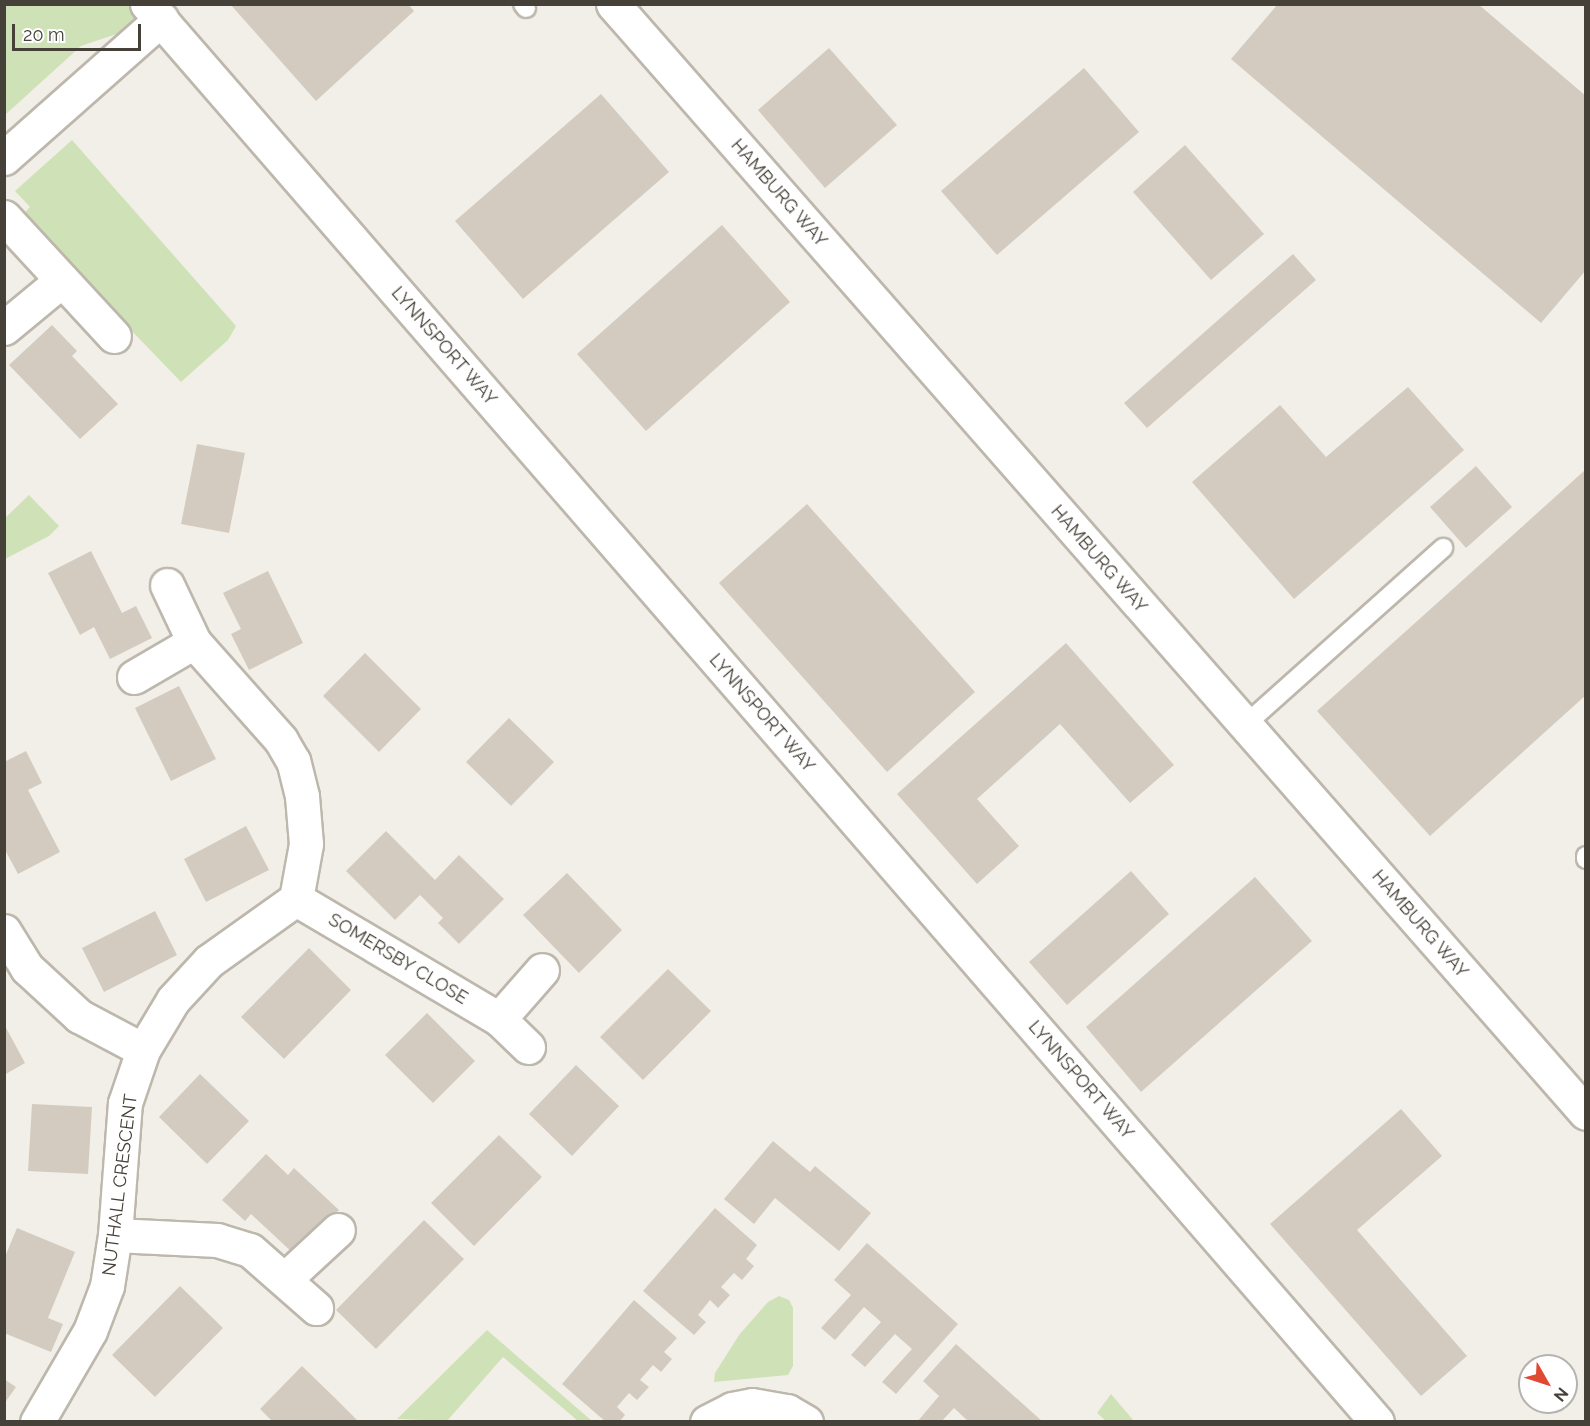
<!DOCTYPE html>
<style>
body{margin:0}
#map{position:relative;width:1590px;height:1426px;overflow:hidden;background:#f2efe9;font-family:Raleway,sans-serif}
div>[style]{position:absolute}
.green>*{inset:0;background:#cfe2b7}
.building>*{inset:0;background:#d3cbc0}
.roads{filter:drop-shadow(2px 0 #bdb7ac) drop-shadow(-2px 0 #bdb7ac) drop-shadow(0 2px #bdb7ac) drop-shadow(0 -2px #bdb7ac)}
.service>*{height:18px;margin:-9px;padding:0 9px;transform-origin:9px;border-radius:9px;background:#fff}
.minor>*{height:33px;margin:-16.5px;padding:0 16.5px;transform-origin:16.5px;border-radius:16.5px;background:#fff}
span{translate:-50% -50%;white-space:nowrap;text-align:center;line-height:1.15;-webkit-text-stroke:4.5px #fff;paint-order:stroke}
.street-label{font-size:18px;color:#454038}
.frame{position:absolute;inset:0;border:6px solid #454038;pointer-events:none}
.north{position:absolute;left:1518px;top:1354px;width:60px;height:60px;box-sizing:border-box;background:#fff;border:2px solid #b5b3af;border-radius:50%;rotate:129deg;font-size:16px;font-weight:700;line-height:24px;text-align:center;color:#454038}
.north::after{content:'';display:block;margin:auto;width:21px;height:27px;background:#e04932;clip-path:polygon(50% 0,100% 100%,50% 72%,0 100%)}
.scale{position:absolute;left:12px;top:24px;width:129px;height:27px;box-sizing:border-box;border:3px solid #454038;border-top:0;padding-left:8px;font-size:18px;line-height:21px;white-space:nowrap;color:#454038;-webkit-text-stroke:4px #fff;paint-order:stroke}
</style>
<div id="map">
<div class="green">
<i style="clip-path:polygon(5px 5px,147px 5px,161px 19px,81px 46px,5px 115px)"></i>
<i style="clip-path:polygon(72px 140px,236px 326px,228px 340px,181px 382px,21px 216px,30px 207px,15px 191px)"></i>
<i style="clip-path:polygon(29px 495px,59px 526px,49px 536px,5px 559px,5px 518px)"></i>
<i style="clip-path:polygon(779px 1296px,789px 1300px,793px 1308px,793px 1366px,788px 1375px,714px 1382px,715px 1373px,739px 1335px,768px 1302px)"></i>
<i style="clip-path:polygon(487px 1330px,592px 1421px,578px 1421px,503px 1357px,447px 1421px,397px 1419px)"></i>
<i style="clip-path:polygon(1111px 1394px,1134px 1421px,1106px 1421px,1097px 1413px)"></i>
</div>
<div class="building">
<i style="clip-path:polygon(230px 4px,408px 4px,414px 11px,316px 101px)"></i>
<i style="clip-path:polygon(1278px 4px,1478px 4px,1586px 96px,1586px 270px,1541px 323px,1231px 59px)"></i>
<i style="clip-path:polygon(829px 48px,897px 125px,825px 188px,758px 110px)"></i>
<i style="clip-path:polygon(1084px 68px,1139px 132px,997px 255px,941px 191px)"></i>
<i style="clip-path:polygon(601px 94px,669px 172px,523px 299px,455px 221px)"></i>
<i style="clip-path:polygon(1185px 145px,1264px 234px,1211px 280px,1133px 192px)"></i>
<i style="clip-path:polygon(722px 225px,790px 302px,646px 431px,577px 354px)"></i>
<i style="clip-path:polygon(1293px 254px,1316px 280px,1147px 428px,1124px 403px)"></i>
<i style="clip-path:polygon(52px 325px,77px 351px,72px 356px,118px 404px,80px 439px,9px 365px)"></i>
<i style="clip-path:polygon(1408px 387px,1464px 450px,1294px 599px,1192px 482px,1280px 405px,1326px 457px)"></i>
<i style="clip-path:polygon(197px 444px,245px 453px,229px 533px,181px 524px)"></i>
<i style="clip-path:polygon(1476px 466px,1512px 507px,1466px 548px,1430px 507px)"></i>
<i style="clip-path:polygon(1584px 471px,1586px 695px,1430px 836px,1317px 711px)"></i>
<i style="clip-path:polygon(807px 504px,975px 692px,887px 772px,719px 583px)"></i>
<i style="clip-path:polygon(91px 551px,122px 613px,136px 606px,152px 638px,110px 659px,94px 627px,80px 635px,48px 573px)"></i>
<i style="clip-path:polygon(268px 571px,303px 643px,249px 670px,231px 634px,241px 629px,223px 593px)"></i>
<i style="clip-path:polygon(1066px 643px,1174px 765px,1130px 803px,1060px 724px,977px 799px,1019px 846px,977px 884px,897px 794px)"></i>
<i style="clip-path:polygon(365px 653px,421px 709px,379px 752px,323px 696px)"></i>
<i style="clip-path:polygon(179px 686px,216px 759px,171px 781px,135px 708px)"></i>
<i style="clip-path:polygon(509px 718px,554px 762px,511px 806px,466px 762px)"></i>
<i style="clip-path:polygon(26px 751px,42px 783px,28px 790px,60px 852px,18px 874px,4px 848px,4px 762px)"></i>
<i style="clip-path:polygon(246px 826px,269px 870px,206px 902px,184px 859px)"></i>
<i style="clip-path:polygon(386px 831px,435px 880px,459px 855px,504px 899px,459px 944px,438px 923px,443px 918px,420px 895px,395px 920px,346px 871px)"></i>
<i style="clip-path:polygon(1131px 871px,1169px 914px,1067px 1005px,1029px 962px)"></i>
<i style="clip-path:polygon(567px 873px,622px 930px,579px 973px,523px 915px)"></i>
<i style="clip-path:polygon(1255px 877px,1312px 941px,1141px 1092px,1086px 1027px)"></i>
<i style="clip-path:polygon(155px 911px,177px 955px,104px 992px,82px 948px)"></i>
<i style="clip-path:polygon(309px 948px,351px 990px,284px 1059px,241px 1017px)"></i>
<i style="clip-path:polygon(668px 969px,711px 1011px,643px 1080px,600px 1037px)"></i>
<i style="clip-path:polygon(427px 1013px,475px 1061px,433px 1103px,385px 1055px)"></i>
<i style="clip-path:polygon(4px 1024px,25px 1063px,4px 1075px)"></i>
<i style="clip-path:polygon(576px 1065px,619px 1106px,572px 1156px,529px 1114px)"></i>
<i style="clip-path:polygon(200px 1074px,249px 1121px,207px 1164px,159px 1117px)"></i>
<i style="clip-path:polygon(32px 1104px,92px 1107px,88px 1174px,28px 1171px)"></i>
<i style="clip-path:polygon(1401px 1109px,1442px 1156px,1357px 1230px,1467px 1356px,1421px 1396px,1270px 1224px)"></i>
<i style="clip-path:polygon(499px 1135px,542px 1177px,474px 1246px,431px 1203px)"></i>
<i style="clip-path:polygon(773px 1141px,810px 1172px,815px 1166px,871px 1213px,839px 1251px,775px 1198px,754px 1224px,724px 1199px)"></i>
<i style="clip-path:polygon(266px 1154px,288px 1175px,294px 1168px,339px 1210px,296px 1256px,251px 1214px,245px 1221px,222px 1200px)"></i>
<i style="clip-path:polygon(715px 1208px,757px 1245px,746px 1259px,754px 1266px,742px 1280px,734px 1273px,721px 1287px,730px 1295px,718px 1308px,710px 1300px,698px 1315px,706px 1322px,694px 1335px,643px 1291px)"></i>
<i style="clip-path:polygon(424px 1220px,464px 1259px,376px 1349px,336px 1310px)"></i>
<i style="clip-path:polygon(17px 1228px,75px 1252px,48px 1318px,63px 1324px,51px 1352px,4px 1333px,4px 1259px)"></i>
<i style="clip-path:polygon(867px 1243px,958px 1324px,896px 1394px,882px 1382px,912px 1349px,895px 1334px,865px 1367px,851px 1355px,881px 1322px,864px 1307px,835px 1340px,821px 1328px,851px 1295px,834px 1280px)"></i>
<i style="clip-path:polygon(180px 1286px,223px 1328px,155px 1397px,112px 1355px)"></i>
<i style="clip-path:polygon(634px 1300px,677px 1338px,664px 1352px,672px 1359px,661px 1372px,653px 1365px,640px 1380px,649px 1387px,637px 1400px,629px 1393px,617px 1407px,625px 1415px,619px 1422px,606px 1422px,562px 1384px)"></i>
<i style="clip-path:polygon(956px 1344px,986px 1371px,1043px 1422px,969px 1422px,954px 1408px,941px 1422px,917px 1422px,939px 1396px,923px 1381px)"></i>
<i style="clip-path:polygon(302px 1366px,337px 1400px,359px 1422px,273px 1422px,260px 1409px)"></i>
<i style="clip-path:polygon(4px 1379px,16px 1387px,4px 1404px)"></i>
</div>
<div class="roads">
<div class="service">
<i style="left:523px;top:4px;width:5px;rotate:53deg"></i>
<i style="left:1245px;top:725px;width:266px;rotate:-41.8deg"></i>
<i style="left:1586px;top:856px;width:3px;rotate:90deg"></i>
</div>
<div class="minor">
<i style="left:147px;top:4px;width:1877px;rotate:49.06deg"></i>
<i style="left:613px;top:4px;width:1475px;rotate:48.74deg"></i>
<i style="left:4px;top:158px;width:210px;rotate:-41.5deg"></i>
<i style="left:4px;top:217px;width:162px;rotate:47.3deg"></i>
<i style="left:4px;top:328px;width:75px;rotate:-39.6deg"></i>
<i style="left:134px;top:677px;width:69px;rotate:-30.3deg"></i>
<i style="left:296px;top:899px;width:236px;rotate:30.6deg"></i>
<i style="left:4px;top:931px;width:44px;rotate:58.1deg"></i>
<i style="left:27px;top:968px;width:71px;rotate:42.7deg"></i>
<i style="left:79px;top:1016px;width:72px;rotate:28deg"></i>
<i style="left:528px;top:1047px;width:40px;rotate:-136deg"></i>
<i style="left:499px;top:1019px;width:65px;rotate:-48.7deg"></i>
<i style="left:115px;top:1235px;width:102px;rotate:2.8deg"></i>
<i style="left:217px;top:1240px;width:34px;rotate:17deg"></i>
<i style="left:250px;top:1250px;width:88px;rotate:41.3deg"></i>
<i style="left:285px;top:1279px;width:72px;rotate:-42.8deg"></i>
<i style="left:37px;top:1422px;width:105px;rotate:-59.8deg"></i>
<i style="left:90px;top:1331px;width:48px;rotate:-69.3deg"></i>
<i style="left:107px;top:1286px;width:52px;rotate:-81.1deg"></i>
<i style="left:115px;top:1235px;width:132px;rotate:-85.7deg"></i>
<i style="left:125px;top:1103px;width:56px;rotate:-71.2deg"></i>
<i style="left:143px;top:1050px;width:58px;rotate:-59deg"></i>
<i style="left:173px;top:1000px;width:53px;rotate:-47.3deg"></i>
<i style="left:209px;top:961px;width:107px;rotate:-35.5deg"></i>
<i style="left:296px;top:899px;width:56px;rotate:-79.7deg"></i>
<i style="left:306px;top:844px;width:48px;rotate:-94.8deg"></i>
<i style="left:302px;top:796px;width:36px;rotate:-104deg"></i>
<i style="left:293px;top:761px;width:24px;rotate:-120deg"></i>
<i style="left:281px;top:740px;width:131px;rotate:-131.6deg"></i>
<i style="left:194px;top:642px;width:63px;rotate:-115.3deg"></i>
<i style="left:707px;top:1422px;width:28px;rotate:-27deg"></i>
<i style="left:732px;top:1409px;width:20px;rotate:-11deg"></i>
<i style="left:752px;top:1405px;width:36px;rotate:10deg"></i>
<i style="left:787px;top:1411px;width:22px;rotate:30deg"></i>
</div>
</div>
<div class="street-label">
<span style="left:779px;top:193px;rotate:49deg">HAMBURG WAY</span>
<span style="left:444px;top:346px;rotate:49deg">LYNNSPORT WAY</span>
<span style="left:1099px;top:559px;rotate:49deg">HAMBURG WAY</span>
<span style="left:762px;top:713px;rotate:49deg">LYNNSPORT WAY</span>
<span style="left:1420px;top:924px;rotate:49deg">HAMBURG WAY</span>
<span style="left:398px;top:959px;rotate:31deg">SOMERSBY CLOSE</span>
<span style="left:1081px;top:1080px;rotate:49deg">LYNNSPORT WAY</span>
<span style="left:120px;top:1185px;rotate:-83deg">NUTHALL CRESCENT</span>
</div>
<div class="frame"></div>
<div class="north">N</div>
<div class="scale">20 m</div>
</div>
